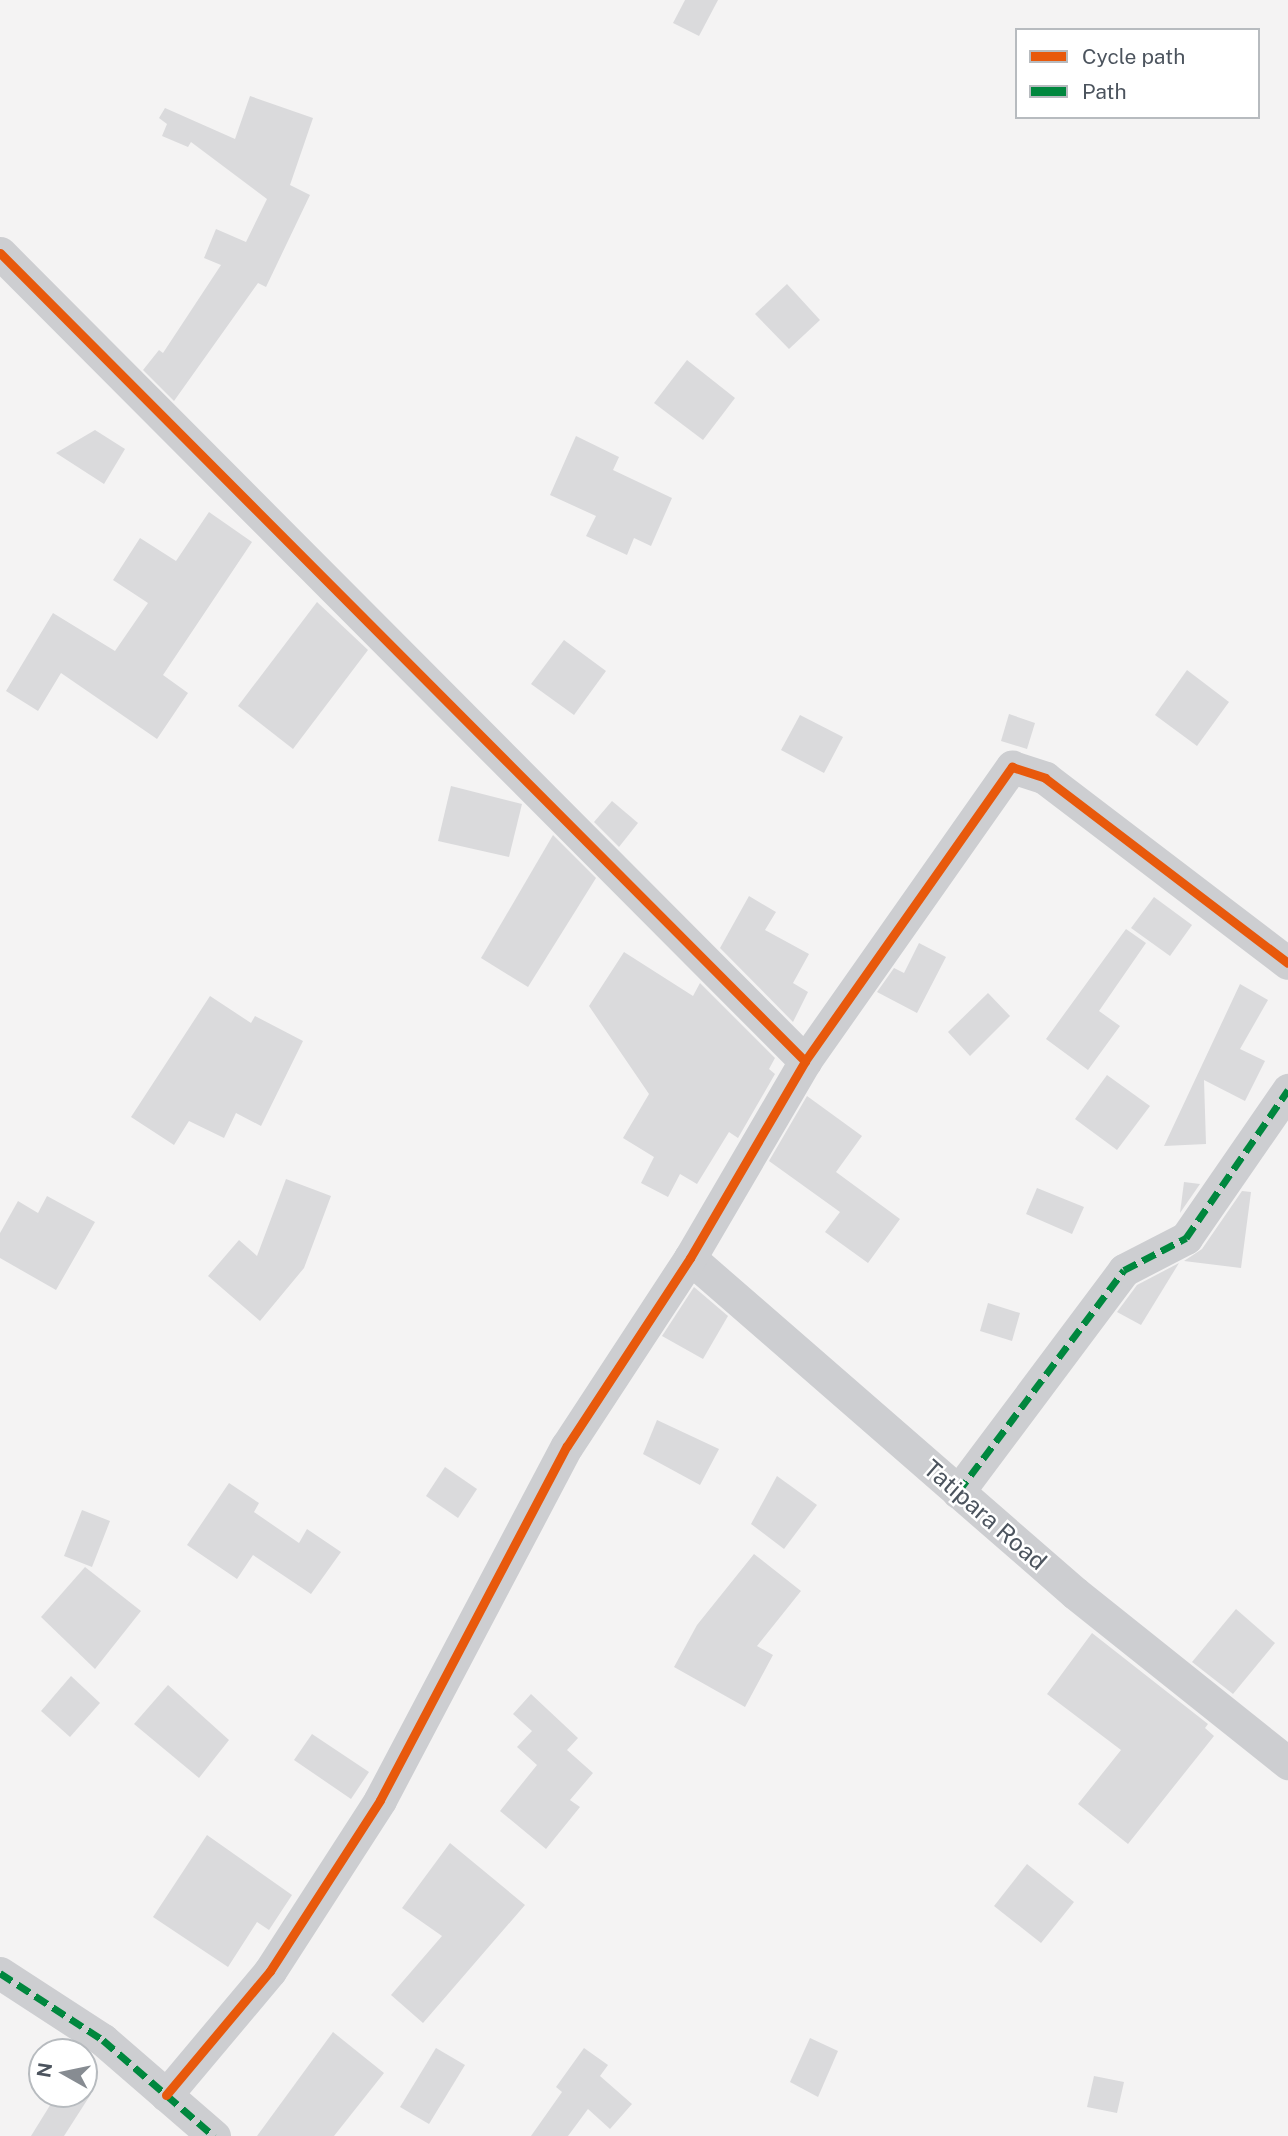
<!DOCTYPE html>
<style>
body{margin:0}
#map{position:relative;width:1288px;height:2136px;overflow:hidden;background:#f4f3f3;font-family:"Public Sans",sans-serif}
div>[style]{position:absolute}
.building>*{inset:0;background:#dadadc}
.street>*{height:33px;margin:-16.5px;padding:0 16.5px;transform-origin:16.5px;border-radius:16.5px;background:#cdced1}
.quiet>*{height:7px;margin-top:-3.5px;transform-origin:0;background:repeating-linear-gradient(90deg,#00873e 0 14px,transparent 0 21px)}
.cycleway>*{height:9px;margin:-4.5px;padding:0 4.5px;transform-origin:4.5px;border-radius:4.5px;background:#e8590c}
span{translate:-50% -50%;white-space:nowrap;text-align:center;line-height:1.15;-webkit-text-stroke:5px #fff;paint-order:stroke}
.street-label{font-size:24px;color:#4c545e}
.legend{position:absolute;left:1015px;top:28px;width:245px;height:91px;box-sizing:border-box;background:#fff;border:2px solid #b7bbbf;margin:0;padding:9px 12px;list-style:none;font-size:21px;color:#4c545e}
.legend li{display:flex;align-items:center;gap:14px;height:35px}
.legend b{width:35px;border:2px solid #b7bbbf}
.north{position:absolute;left:28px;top:2038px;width:70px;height:70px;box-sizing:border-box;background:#fff;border:2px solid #b7bbbf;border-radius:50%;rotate:279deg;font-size:19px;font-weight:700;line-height:28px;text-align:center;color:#4c545e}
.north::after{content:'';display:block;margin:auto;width:24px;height:32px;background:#878c92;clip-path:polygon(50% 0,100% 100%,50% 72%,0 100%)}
</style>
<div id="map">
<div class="building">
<i style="clip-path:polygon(685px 0,718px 0,699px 36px,673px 23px)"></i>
<i style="clip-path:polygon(250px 96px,313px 118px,290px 185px,310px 195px,266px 287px,258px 283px,174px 401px,143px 370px,159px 350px,163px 353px,221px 265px,204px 258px,216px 229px,246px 242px,267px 199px,191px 142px,188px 147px,162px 136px,167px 124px,159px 118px,165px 108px,235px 139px)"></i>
<i style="clip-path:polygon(787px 284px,820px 320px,789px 349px,755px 314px)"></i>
<i style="clip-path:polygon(687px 360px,735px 398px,703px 440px,654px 403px)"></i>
<i style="clip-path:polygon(95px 430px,125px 449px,104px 484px,56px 453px)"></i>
<i style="clip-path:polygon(576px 436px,619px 457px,613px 470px,672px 498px,651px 546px,634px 538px,627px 555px,586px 536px,596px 516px,550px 495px)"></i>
<i style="clip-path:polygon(209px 512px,252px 542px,163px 675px,188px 693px,157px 739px,61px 673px,38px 711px,6px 691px,53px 613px,115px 651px,148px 603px,113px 580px,140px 538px,176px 561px)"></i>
<i style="clip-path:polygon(317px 602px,368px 650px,293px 749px,238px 706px)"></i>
<i style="clip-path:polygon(564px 640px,606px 671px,574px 715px,531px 684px)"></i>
<i style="clip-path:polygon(1187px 670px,1229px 702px,1197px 746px,1155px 715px)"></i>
<i style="clip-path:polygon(1009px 714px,1035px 723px,1027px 749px,1001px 741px)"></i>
<i style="clip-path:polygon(800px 715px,843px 737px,824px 773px,781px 750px)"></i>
<i style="clip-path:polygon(451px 786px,522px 804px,509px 857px,438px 841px)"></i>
<i style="clip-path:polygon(612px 801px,638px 823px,619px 847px,594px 822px)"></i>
<i style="clip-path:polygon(553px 835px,596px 878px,528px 987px,481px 958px)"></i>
<i style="clip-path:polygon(749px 896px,776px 912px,765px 930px,809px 954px,793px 983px,808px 992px,793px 1022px,720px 948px)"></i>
<i style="clip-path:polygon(1154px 897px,1192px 925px,1170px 956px,1131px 928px)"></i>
<i style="clip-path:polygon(1126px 929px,1146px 943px,1099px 1011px,1120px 1026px,1088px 1070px,1046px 1039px)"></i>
<i style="clip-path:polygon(919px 943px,946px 957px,917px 1013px,877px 992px,894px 968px,904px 973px)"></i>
<i style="clip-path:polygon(624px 952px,693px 996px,700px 983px,775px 1058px,769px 1069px,775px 1074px,738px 1138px,729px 1132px,697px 1184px,680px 1174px,668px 1197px,641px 1183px,654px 1157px,623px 1138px,649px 1094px,589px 1006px)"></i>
<i style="clip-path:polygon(1240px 984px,1268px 1000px,1240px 1049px,1265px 1061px,1245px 1101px,1204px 1080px,1206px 1144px,1164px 1146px)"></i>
<i style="clip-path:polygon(988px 993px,1010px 1016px,970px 1056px,948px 1032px)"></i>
<i style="clip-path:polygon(210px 996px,251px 1023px,255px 1016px,303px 1041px,261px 1126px,236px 1113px,224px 1138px,189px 1121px,174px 1145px,131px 1117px)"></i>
<i style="clip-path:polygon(1107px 1075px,1150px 1106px,1117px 1150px,1075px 1119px)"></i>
<i style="clip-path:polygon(807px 1096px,862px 1136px,836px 1172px,900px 1219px,868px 1263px,825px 1232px,840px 1212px,769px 1161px)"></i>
<i style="clip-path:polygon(286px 1179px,331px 1196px,304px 1268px,260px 1321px,208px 1276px,239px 1240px,257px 1256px)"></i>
<i style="clip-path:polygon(1184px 1182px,1200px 1184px,1180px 1213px)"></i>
<i style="clip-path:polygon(1037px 1188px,1084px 1207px,1072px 1234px,1026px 1214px)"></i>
<i style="clip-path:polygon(1242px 1191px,1251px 1192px,1241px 1268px,1184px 1261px,1202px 1249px)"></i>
<i style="clip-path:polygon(47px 1196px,95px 1222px,56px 1290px,0 1258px,0 1233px,18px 1201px,38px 1213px)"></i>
<i style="clip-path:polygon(1179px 1263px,1141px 1325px,1117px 1312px,1137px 1285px)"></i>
<i style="clip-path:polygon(694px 1287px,728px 1316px,703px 1359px,662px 1336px)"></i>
<i style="clip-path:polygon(988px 1303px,1020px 1313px,1012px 1341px,980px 1331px)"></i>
<i style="clip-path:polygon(657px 1420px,719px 1449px,700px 1485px,643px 1454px)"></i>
<i style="clip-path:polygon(445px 1467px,477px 1489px,458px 1518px,426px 1496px)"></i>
<i style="clip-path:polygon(777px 1476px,817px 1505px,784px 1549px,751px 1524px)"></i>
<i style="clip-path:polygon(229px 1483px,259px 1503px,254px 1512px,299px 1543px,307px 1529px,341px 1552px,311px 1594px,253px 1555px,237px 1579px,187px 1545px)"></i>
<i style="clip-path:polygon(82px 1510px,110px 1521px,92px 1567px,64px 1556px)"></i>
<i style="clip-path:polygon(754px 1554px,801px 1591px,757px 1646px,773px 1655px,745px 1707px,674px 1667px,697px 1625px)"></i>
<i style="clip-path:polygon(85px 1567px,141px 1611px,95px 1669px,41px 1617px)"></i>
<i style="clip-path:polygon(1236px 1609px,1275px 1643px,1233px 1694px,1192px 1662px)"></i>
<i style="clip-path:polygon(1092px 1633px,1208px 1724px,1205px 1728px,1214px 1736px,1128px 1844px,1078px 1804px,1121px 1750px,1047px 1694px)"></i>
<i style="clip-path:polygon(71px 1676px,100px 1703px,70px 1737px,41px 1711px)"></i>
<i style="clip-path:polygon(168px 1685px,229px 1740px,199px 1778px,134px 1724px)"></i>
<i style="clip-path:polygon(531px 1694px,578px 1738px,567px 1750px,593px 1773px,570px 1800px,580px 1807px,546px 1849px,500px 1811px,537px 1765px,517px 1747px,532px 1731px,513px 1714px)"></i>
<i style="clip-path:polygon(312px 1734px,369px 1772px,351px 1799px,294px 1760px)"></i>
<i style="clip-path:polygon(207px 1835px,292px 1895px,269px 1930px,257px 1922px,228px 1967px,153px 1917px)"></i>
<i style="clip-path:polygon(450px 1843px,525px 1905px,423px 2023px,391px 1995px,442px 1936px,402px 1908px)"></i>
<i style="clip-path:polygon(1027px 1864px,1074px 1902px,1041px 1943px,994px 1906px)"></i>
<i style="clip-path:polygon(333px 2032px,384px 2073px,334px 2136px,257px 2136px)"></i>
<i style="clip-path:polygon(810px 2038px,838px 2051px,818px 2097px,790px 2082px)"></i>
<i style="clip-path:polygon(436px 2048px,465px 2065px,429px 2124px,400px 2107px)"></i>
<i style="clip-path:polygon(584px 2048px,608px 2065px,600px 2076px,632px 2104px,610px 2129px,588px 2109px,568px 2136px,531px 2136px,562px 2092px,556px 2087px)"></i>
<i style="clip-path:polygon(1094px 2076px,1124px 2082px,1117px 2113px,1087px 2107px)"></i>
<i style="clip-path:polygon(57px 2094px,91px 2094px,64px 2136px,31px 2136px)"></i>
</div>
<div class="street">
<i style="left:0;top:253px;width:1141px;rotate:45.11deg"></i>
<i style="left:690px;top:1258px;width:510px;rotate:41.03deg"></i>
<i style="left:1075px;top:1593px;width:273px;rotate:38.6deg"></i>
<i style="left:958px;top:1492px;width:277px;rotate:-53.2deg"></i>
<i style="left:1124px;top:1270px;width:70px;rotate:-27.3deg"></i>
<i style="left:1186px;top:1238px;width:180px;rotate:-55.4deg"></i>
<i style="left:0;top:1973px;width:123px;rotate:33deg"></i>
<i style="left:103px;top:2040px;width:147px;rotate:40.9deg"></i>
<i style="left:166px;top:2095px;width:162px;rotate:-50deg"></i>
<i style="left:270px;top:1971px;width:203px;rotate:-57.2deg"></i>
<i style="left:380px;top:1800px;width:400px;rotate:-62.2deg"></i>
<i style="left:567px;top:1446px;width:225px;rotate:-56.8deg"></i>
<i style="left:690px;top:1258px;width:228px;rotate:-59.7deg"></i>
<i style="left:805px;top:1061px;width:360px;rotate:-54.9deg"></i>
<i style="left:1012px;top:767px;width:35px;rotate:18deg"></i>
<i style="left:1045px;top:778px;width:305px;rotate:37.3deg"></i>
</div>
<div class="quiet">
<i style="left:958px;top:1492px;width:277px;rotate:-53.2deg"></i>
<i style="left:1124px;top:1270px;width:70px;rotate:-27.3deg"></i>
<i style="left:1186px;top:1238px;width:180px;rotate:-55.4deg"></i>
<i style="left:0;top:1973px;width:123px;rotate:33deg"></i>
<i style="left:103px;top:2040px;width:147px;rotate:40.9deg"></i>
</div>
<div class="cycleway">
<i style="left:0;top:253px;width:1141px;rotate:45.11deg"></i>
<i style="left:166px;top:2095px;width:162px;rotate:-50deg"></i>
<i style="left:270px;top:1971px;width:203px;rotate:-57.2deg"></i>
<i style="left:380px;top:1800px;width:400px;rotate:-62.2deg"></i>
<i style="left:567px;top:1446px;width:225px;rotate:-56.8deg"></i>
<i style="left:690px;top:1258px;width:228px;rotate:-59.7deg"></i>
<i style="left:805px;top:1061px;width:360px;rotate:-54.9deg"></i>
<i style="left:1012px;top:767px;width:35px;rotate:18deg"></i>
<i style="left:1045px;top:778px;width:305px;rotate:37.3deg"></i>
</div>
<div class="street-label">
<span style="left:985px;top:1515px;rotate:41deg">Tatipara Road</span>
</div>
<ul class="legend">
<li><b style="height:9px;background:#e8590c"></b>Cycle path</li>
<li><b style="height:9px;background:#00873e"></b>Path</li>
</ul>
<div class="north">N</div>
</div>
